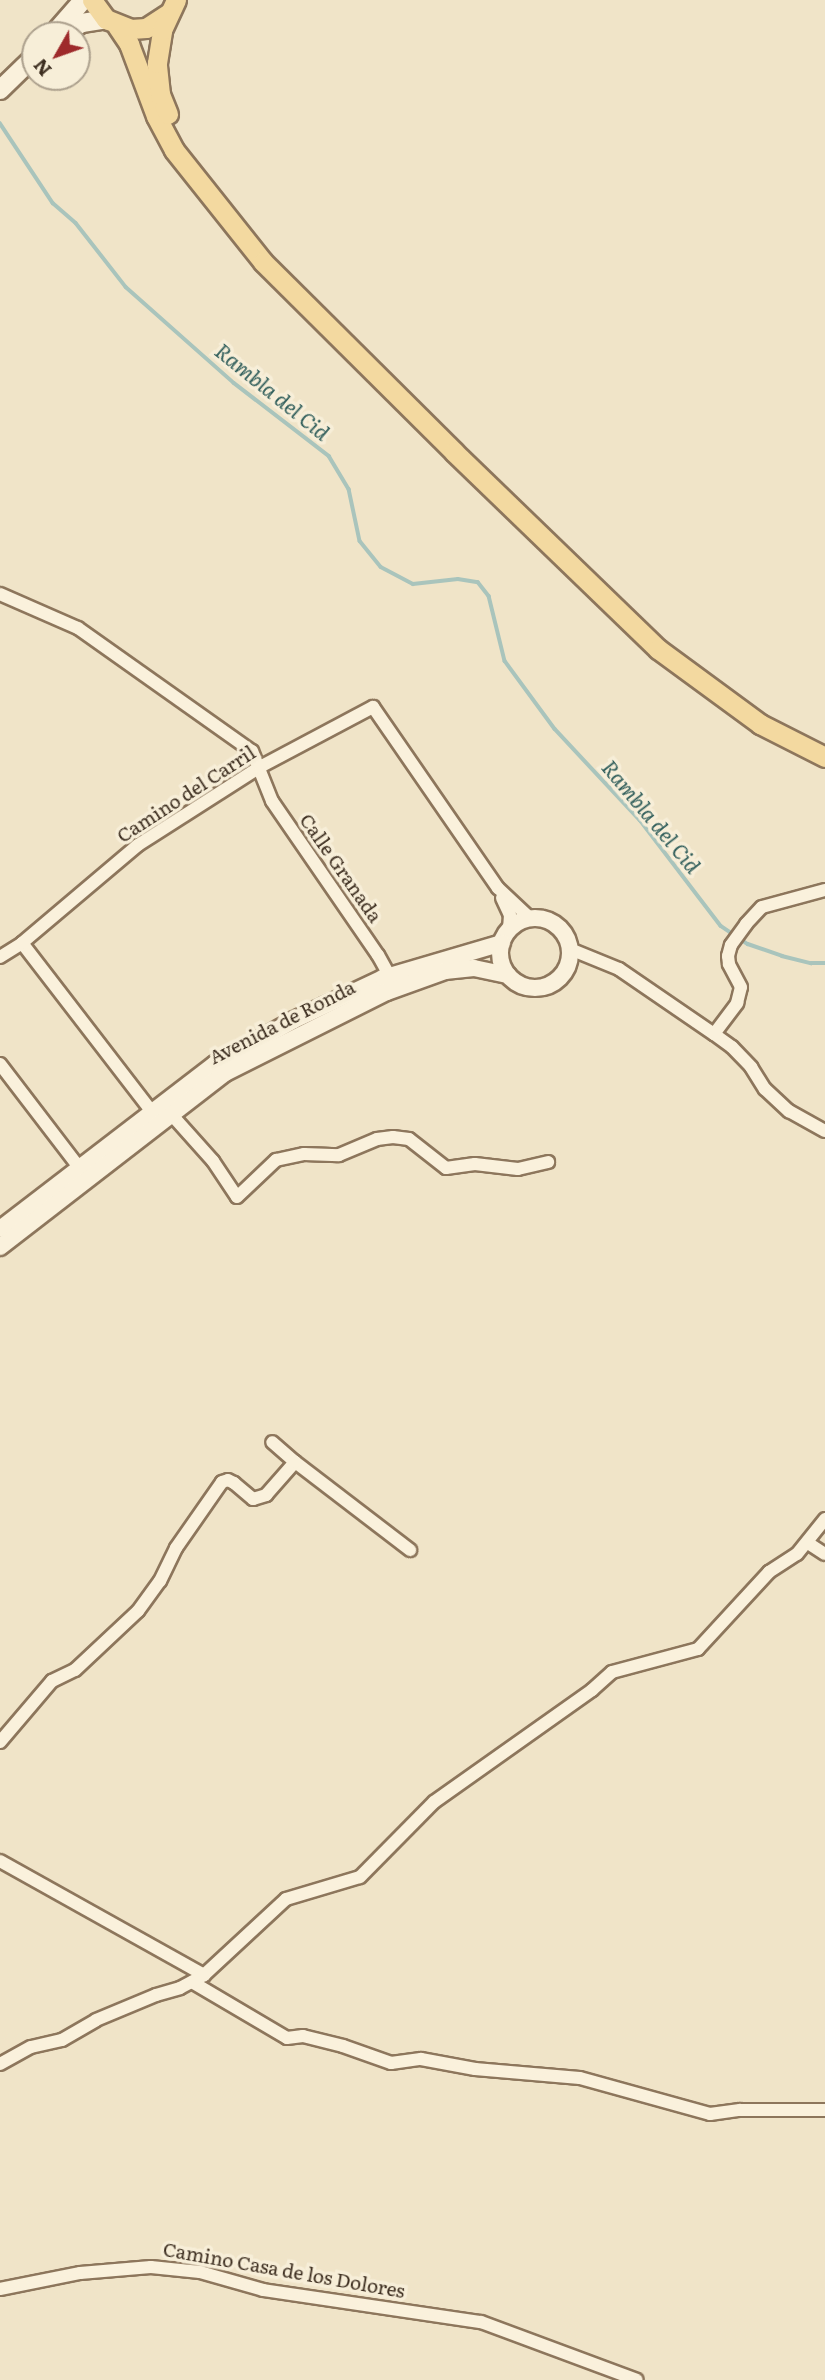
<!DOCTYPE html>
<style>
body{margin:0}
#map{position:relative;width:825px;height:2380px;overflow:hidden;background:#f0e4c8;font-family:Literata,serif}
div>[style]{position:absolute}
.stream>*{height:3.5px;margin:-1.75px;padding:0 1.75px;transform-origin:1.75px;border-radius:1.75px;background:#a9c4bc}
.roads{filter:drop-shadow(2px 0 #8d765c) drop-shadow(-2px 0 #8d765c) drop-shadow(0 2px #8d765c) drop-shadow(0 -2px #8d765c)}
.minor>*{height:12px;margin:-6px;padding:0 6px;transform-origin:6px;border-radius:6px;background:#faf1dc}
.tertiary>*{height:16px;margin:-8px;padding:0 8px;transform-origin:8px;border-radius:8px;background:#faf1dc}
.tertiary>.ring{margin:-8px;padding:0;box-sizing:content-box;background:none;border:16px solid #faf1dc;border-radius:50%}
.secondary>*{height:18px;margin:-9px;padding:0 9px;transform-origin:9px;border-radius:9px;background:#faf1dc}
.primary>*{height:19px;margin:-9.5px;padding:0 9.5px;transform-origin:9.5px;border-radius:9.5px;background:#f3d9a0}
span{translate:-50% -50%;white-space:nowrap;text-align:center;line-height:1.15;-webkit-text-stroke:7px #f7eed8;paint-order:stroke}
.street-label{font-size:19px;color:#3d2e20}
.water-label{font-size:21px;color:#2f5d5a;font-style:italic}
.north{position:absolute;left:21px;top:21px;width:70px;height:70px;box-sizing:border-box;background:#f7eed8;border:2px solid #ada18e;border-radius:50%;rotate:230deg;font-size:19px;font-weight:700;line-height:28px;text-align:center;color:#3d2e20}
.north::after{content:'';display:block;margin:auto;width:24px;height:32px;background:#9e2a2b;clip-path:polygon(50% 0,100% 100%,50% 72%,0 100%)}
</style>
<div id="map">
<div class="stream">
<i style="left:0;top:123px;width:96px;rotate:56.5deg"></i>
<i style="left:53px;top:203px;width:30px;rotate:41deg"></i>
<i style="left:76px;top:223px;width:81px;rotate:52deg"></i>
<i style="left:126px;top:287px;width:144px;rotate:41.6deg"></i>
<i style="left:234px;top:383px;width:120px;rotate:37.5deg"></i>
<i style="left:329px;top:456px;width:39px;rotate:59deg"></i>
<i style="left:349px;top:489px;width:53px;rotate:78.1deg"></i>
<i style="left:360px;top:541px;width:33px;rotate:51deg"></i>
<i style="left:381px;top:567px;width:36px;rotate:28deg"></i>
<i style="left:413px;top:584px;width:45px;rotate:-6.3deg"></i>
<i style="left:458px;top:579px;width:20px;rotate:9deg"></i>
<i style="left:478px;top:582px;width:18px;rotate:52deg"></i>
<i style="left:489px;top:596px;width:67px;rotate:76.2deg"></i>
<i style="left:505px;top:661px;width:84px;rotate:53.7deg"></i>
<i style="left:555px;top:729px;width:125px;rotate:47deg"></i>
<i style="left:640px;top:820px;width:133px;rotate:52.6deg"></i>
<i style="left:721px;top:926px;width:32px;rotate:34deg"></i>
<i style="left:748px;top:944px;width:36px;rotate:19deg"></i>
<i style="left:782px;top:956px;width:30px;rotate:14deg"></i>
<i style="left:811px;top:963px;width:14px"></i>
</div>
<div class="roads">
<div class="minor">
<i style="left:0;top:594px;width:85px;rotate:23.6deg"></i>
<i style="left:78px;top:628px;width:213px;rotate:35.3deg"></i>
<i style="left:252px;top:751px;width:54px;rotate:68.2deg"></i>
<i style="left:272px;top:801px;width:187px;rotate:55.5deg"></i>
<i style="left:378px;top:955px;width:31px;rotate:61deg"></i>
<i style="left:502px;top:898px;width:19px;rotate:65deg"></i>
<i style="left:510px;top:915px;width:15px;rotate:94deg"></i>
<i style="left:22px;top:943px;width:220px;rotate:52.4deg"></i>
<i style="left:570px;top:949px;width:53px;rotate:22.2deg"></i>
<i style="left:619px;top:969px;width:115px;rotate:34.4deg"></i>
<i style="left:714px;top:1034px;width:39px;rotate:-53deg"></i>
<i style="left:737px;top:1003px;width:16px;rotate:-76deg"></i>
<i style="left:741px;top:987px;width:26px;rotate:-118deg"></i>
<i style="left:729px;top:964px;width:8px;rotate:-97deg"></i>
<i style="left:728px;top:956px;width:11px;rotate:-75deg"></i>
<i style="left:731px;top:945px;width:26px;rotate:-54deg"></i>
<i style="left:746px;top:924px;width:23px;rotate:-47deg"></i>
<i style="left:762px;top:907px;width:65px;rotate:-15.1deg"></i>
<i style="left:0;top:957px;width:26px;rotate:-32deg"></i>
<i style="left:22px;top:943px;width:152px;rotate:-40.2deg"></i>
<i style="left:138px;top:845px;width:145px;rotate:-32.6deg"></i>
<i style="left:260px;top:767px;width:128px;rotate:-28deg"></i>
<i style="left:373px;top:707px;width:220px;rotate:55.4deg"></i>
<i style="left:498px;top:888px;width:45px;rotate:43.2deg"></i>
<i style="left:714px;top:1034px;width:22px;rotate:36deg"></i>
<i style="left:732px;top:1047px;width:28px;rotate:46deg"></i>
<i style="left:751px;top:1067px;width:26px;rotate:58deg"></i>
<i style="left:765px;top:1089px;width:33px;rotate:43deg"></i>
<i style="left:789px;top:1111px;width:41px;rotate:29.1deg"></i>
<i style="left:0;top:1064px;width:140px;rotate:52.6deg"></i>
<i style="left:171px;top:1114px;width:63px;rotate:48.2deg"></i>
<i style="left:213px;top:1161px;width:43px;rotate:56.3deg"></i>
<i style="left:237px;top:1197px;width:54px;rotate:-43.5deg"></i>
<i style="left:276px;top:1160px;width:29px;rotate:-12deg"></i>
<i style="left:304px;top:1154px;width:35px;rotate:2deg"></i>
<i style="left:339px;top:1155px;width:41px;rotate:-22.8deg"></i>
<i style="left:377px;top:1139px;width:16px;rotate:-7deg"></i>
<i style="left:393px;top:1137px;width:16px;rotate:7deg"></i>
<i style="left:409px;top:1139px;width:47px;rotate:38.1deg"></i>
<i style="left:446px;top:1168px;width:29px;rotate:-8deg"></i>
<i style="left:475px;top:1164px;width:43px;rotate:6.6deg"></i>
<i style="left:518px;top:1169px;width:31px;rotate:-13deg"></i>
<i style="left:295px;top:1462px;width:145px;rotate:37.4deg"></i>
<i style="left:808px;top:1543px;width:20px;rotate:33deg"></i>
<i style="left:0;top:1742px;width:80px;rotate:-49.6deg"></i>
<i style="left:52px;top:1681px;width:25px;rotate:-26deg"></i>
<i style="left:75px;top:1670px;width:86px;rotate:-43.1deg"></i>
<i style="left:138px;top:1611px;width:37px;rotate:-54deg"></i>
<i style="left:160px;top:1581px;width:37px;rotate:-64deg"></i>
<i style="left:176px;top:1548px;width:80px;rotate:-55.1deg"></i>
<i style="left:222px;top:1482px;width:6px;rotate:-18deg"></i>
<i style="left:228px;top:1480px;width:7px;rotate:27deg"></i>
<i style="left:234px;top:1483px;width:25px;rotate:40deg"></i>
<i style="left:253px;top:1499px;width:14px;rotate:-17deg"></i>
<i style="left:266px;top:1495px;width:44px;rotate:-48.7deg"></i>
<i style="left:295px;top:1462px;width:30px;rotate:-139deg"></i>
<i style="left:0;top:1861px;width:234px;rotate:29.2deg"></i>
<i style="left:192px;top:1982px;width:110px;rotate:30.5deg"></i>
<i style="left:287px;top:2038px;width:16px;rotate:-7deg"></i>
<i style="left:303px;top:2036px;width:41px;rotate:14deg"></i>
<i style="left:343px;top:2046px;width:51px;rotate:19.5deg"></i>
<i style="left:391px;top:2063px;width:30px;rotate:-8deg"></i>
<i style="left:421px;top:2059px;width:55px;rotate:10.5deg"></i>
<i style="left:475px;top:2069px;width:105px;rotate:4.9deg"></i>
<i style="left:580px;top:2078px;width:135px;rotate:15.5deg"></i>
<i style="left:710px;top:2114px;width:30px;rotate:-8deg"></i>
<i style="left:740px;top:2110px;width:85px"></i>
<i style="left:0;top:2064px;width:35px;rotate:-29deg"></i>
<i style="left:31px;top:2047px;width:32px;rotate:-13deg"></i>
<i style="left:62px;top:2040px;width:39px;rotate:-30deg"></i>
<i style="left:96px;top:2020px;width:65px;rotate:-22.6deg"></i>
<i style="left:156px;top:1995px;width:25px;rotate:-16deg"></i>
<i style="left:180px;top:1988px;width:27px;rotate:-28deg"></i>
<i style="left:204px;top:1975px;width:112px;rotate:-42.8deg"></i>
<i style="left:286px;top:1899px;width:77px;rotate:-16.6deg"></i>
<i style="left:360px;top:1877px;width:105px;rotate:-45.4deg"></i>
<i style="left:434px;top:1802px;width:194px;rotate:-35.3deg"></i>
<i style="left:592px;top:1690px;width:27px;rotate:-42deg"></i>
<i style="left:612px;top:1672px;width:89px;rotate:-15deg"></i>
<i style="left:698px;top:1649px;width:105px;rotate:-47.3deg"></i>
<i style="left:769px;top:1572px;width:33px;rotate:-33deg"></i>
<i style="left:797px;top:1554px;width:45px;rotate:-51.3deg"></i>
<i style="left:0;top:2289px;width:82px;rotate:-11.3deg"></i>
<i style="left:80px;top:2273px;width:71px;rotate:-4.8deg"></i>
<i style="left:151px;top:2267px;width:49px;rotate:5.8deg"></i>
<i style="left:200px;top:2272px;width:66px;rotate:15.9deg"></i>
<i style="left:263px;top:2290px;width:220px;rotate:8.4deg"></i>
<i style="left:481px;top:2322px;width:166px;rotate:20.4deg"></i>
</div>
<div class="tertiary">
<i class="ring" style="left:500px;top:918px;width:54px;height:54px"></i>
<i style="left:0;top:1229px;width:271px;rotate:-37.5deg"></i>
<i style="left:215px;top:1064px;width:90px;rotate:-29.1deg"></i>
<i style="left:294px;top:1020px;width:98px;rotate:-25.3deg"></i>
<i style="left:383px;top:978px;width:124px;rotate:-16.4deg"></i>
<i style="left:0;top:1247px;width:284px;rotate:-37.7deg"></i>
<i style="left:225px;top:1073px;width:181px;rotate:-26.6deg"></i>
<i style="left:387px;top:992px;width:62px;rotate:-19.9deg"></i>
<i style="left:445px;top:971px;width:29px;rotate:-6deg"></i>
<i style="left:474px;top:968px;width:35px;rotate:12deg"></i>
</div>
<div class="secondary">
<i style="left:58px;top:29px;width:38px;rotate:-49deg"></i>
<i style="left:62px;top:35px;width:23px;rotate:-31deg"></i>
<i style="left:82px;top:23px;width:24px;rotate:-9deg"></i>
<i style="left:0;top:90px;width:49px;rotate:-44.2deg"></i>
</div>
<div class="primary">
<i style="left:92px;top:0;width:24px;rotate:54deg"></i>
<i style="left:106px;top:19px;width:27px;rotate:22deg"></i>
<i style="left:131px;top:29px;width:15px;rotate:-4deg"></i>
<i style="left:146px;top:28px;width:27px;rotate:-33deg"></i>
<i style="left:117px;top:26px;width:22px;rotate:56deg"></i>
<i style="left:129px;top:44px;width:77px;rotate:69.4deg"></i>
<i style="left:156px;top:116px;width:38px;rotate:62deg"></i>
<i style="left:174px;top:150px;width:143px;rotate:51.5deg"></i>
<i style="left:263px;top:262px;width:269px;rotate:44.8deg"></i>
<i style="left:454px;top:452px;width:284px;rotate:44deg"></i>
<i style="left:658px;top:649px;width:127px;rotate:36.3deg"></i>
<i style="left:760px;top:724px;width:73px;rotate:26.9deg"></i>
<i style="left:168px;top:114px;width:22px;rotate:-112deg"></i>
<i style="left:160px;top:94px;width:31px;rotate:-96deg"></i>
<i style="left:157px;top:63px;width:33px;rotate:-81deg"></i>
<i style="left:162px;top:30px;width:33px;rotate:-65deg"></i>
</div>
</div>
<div class="street-label">
<span style="left:186px;top:794px;rotate:-33deg">Camino del Carril</span>
<span style="left:341px;top:868px;rotate:55deg">Calle Granada</span>
<span style="left:282px;top:1022px;rotate:-27deg">Avenida de Ronda</span>
<span style="left:284px;top:2270px;rotate:10deg">Camino Casa de los Dolores</span>
</div>
<div class="water-label">
<span style="left:273px;top:391px;rotate:39deg">Rambla del Cid</span>
<span style="left:652px;top:816px;rotate:50deg">Rambla del Cid</span>
</div>
<div class="north">N</div>
</div>
